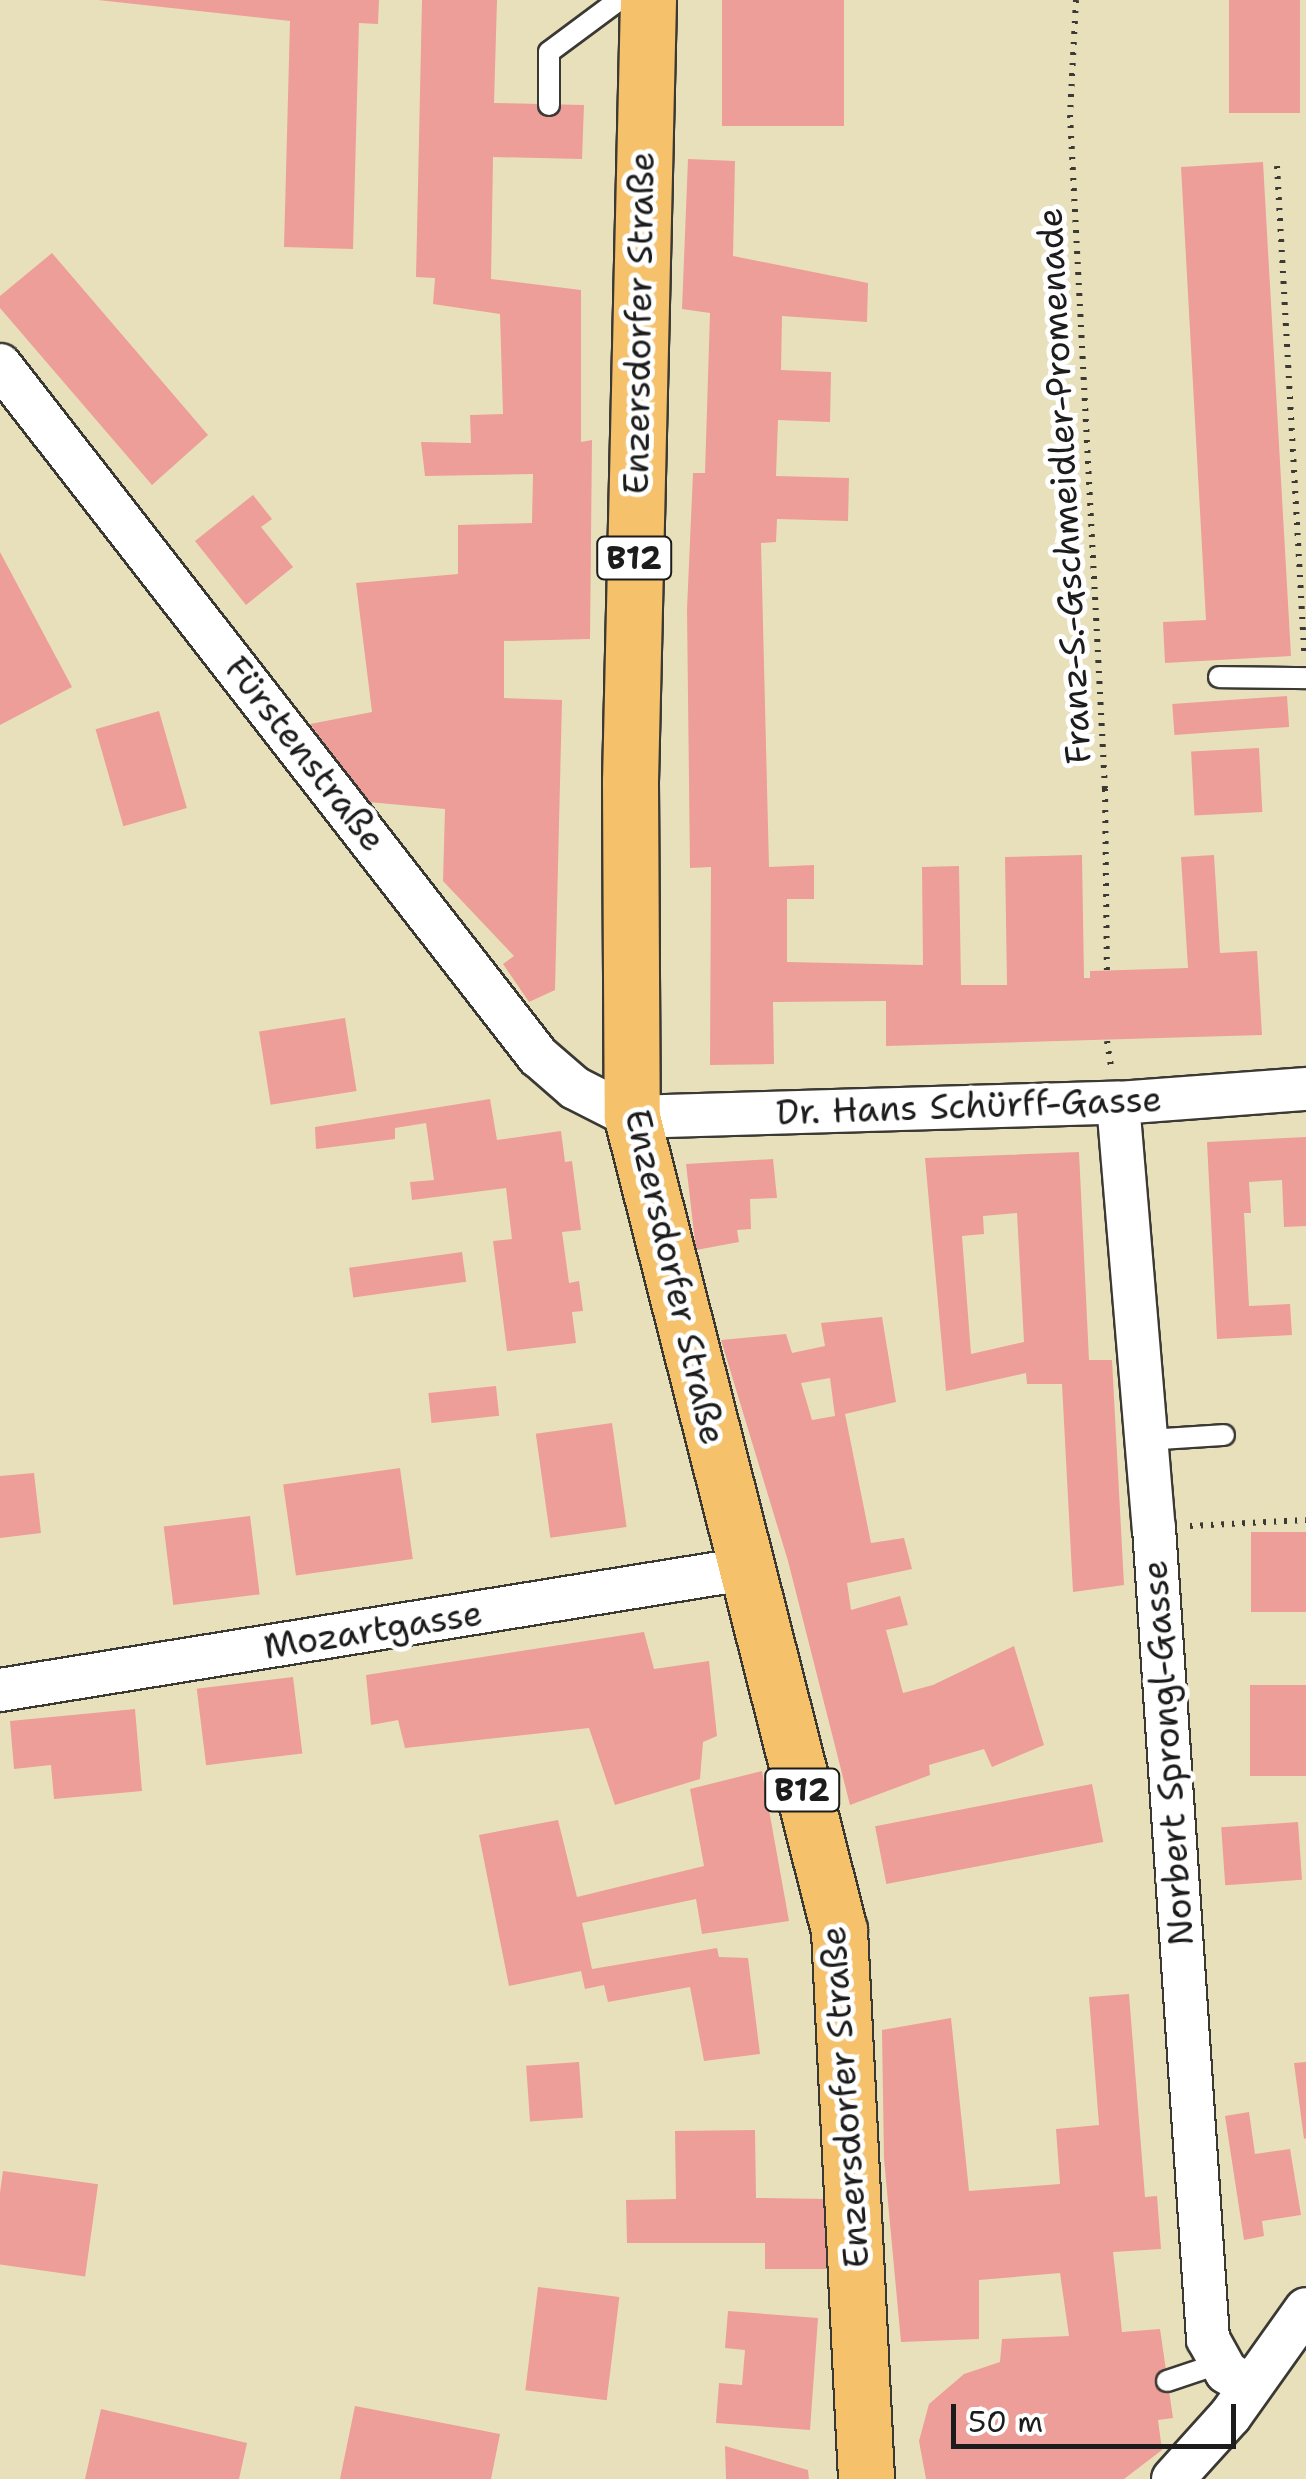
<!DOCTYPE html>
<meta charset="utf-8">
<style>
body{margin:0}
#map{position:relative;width:1306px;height:2479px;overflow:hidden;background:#e8e0bb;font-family:"Shantell Sans",sans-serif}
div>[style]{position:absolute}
.building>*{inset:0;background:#ed9e98;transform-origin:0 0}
.path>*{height:6px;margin-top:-3px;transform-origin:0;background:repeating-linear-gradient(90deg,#3b3934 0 2.5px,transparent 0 10.5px)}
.roads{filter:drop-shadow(2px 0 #3b3934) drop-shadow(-2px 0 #3b3934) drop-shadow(0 2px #3b3934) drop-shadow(0 -2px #3b3934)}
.lane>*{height:20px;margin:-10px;padding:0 10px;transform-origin:10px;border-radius:10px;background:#fff}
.street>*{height:42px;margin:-21px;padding:0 21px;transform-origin:21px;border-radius:21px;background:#fff}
.primary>*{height:55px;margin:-27.5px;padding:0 27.5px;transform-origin:27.5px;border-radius:27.5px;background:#f6c16b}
span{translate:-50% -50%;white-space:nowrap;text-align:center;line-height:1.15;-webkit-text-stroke:10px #fff;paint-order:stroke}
.shield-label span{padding:2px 8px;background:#fff;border:2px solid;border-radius:8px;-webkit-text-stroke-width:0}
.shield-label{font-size:32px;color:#1c1c1c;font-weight:700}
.street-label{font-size:35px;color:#1c1c1c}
.scale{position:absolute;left:951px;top:2404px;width:285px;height:45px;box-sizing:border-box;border:5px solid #1c1c1c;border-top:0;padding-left:12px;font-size:30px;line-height:35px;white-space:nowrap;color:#1c1c1c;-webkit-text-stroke:8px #fff;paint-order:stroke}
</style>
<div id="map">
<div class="building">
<i style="clip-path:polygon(98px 0,379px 0,378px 24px,359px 23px,353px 249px,284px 247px,290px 21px)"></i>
<i style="clip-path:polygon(422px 0,497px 0,494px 103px,584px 105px,582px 159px,493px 157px,491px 279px,581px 290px,581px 442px,592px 440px,590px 639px,504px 641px,504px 698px,562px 700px,555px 990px,529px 1002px,503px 964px,514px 956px,443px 881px,445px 809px,368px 802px,310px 724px,372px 712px,356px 583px,458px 574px,458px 525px,532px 523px,533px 474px,425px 476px,421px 442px,471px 443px,470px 415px,503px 414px,500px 314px,433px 304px,435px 278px,416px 277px)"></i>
<i style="left:722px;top:0;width:122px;height:126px"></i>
<i style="left:1229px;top:0;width:71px;height:113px"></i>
<i style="clip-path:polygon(688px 159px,735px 161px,733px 256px,868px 283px,867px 322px,782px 316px,781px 370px,831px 372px,830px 422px,778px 420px,776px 476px,849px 478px,848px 521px,777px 519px,776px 542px,761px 543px,769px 867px,814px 865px,814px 899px,787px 899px,787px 962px,923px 965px,922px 867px,959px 866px,961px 985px,1007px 985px,1005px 857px,1082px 855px,1084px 978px,1090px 978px,1090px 971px,1188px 968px,1181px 857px,1214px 855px,1220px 953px,1257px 951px,1262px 1035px,886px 1046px,886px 1001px,773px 1002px,774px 1064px,710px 1065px,711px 867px,690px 868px,687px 609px,693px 473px,705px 473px,710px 313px,682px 309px)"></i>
<i style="clip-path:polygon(1263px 162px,1291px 656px,1165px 663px,1163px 622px,1206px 620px,1181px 167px)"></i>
<i style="clip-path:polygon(52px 253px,208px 435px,152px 485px,0 308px,0 296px)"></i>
<i style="clip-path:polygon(253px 495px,272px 519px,261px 527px,293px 567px,246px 605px,195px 541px)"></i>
<i style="clip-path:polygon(0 552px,72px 687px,0 725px)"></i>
<i style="left:1287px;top:696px;width:31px;height:115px;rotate:86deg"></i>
<i style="left:159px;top:711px;width:101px;height:66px;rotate:74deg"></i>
<i style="left:1259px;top:748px;width:64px;height:68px;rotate:87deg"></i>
<i style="left:345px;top:1018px;width:74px;height:87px;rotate:81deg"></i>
<i style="clip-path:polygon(490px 1099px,497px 1140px,561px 1131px,565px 1162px,572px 1161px,581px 1230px,562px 1232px,569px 1283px,579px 1281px,583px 1311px,572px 1312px,576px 1343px,507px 1351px,493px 1241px,512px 1239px,506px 1188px,412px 1200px,410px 1182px,434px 1180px,426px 1123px,395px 1128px,395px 1139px,316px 1149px,315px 1127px)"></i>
<i style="clip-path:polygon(1306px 1137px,1306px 1226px,1284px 1227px,1282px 1180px,1249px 1182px,1251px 1213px,1244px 1213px,1249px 1306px,1290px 1304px,1292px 1335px,1217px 1339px,1207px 1142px)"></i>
<i style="clip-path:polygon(evenodd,1079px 1152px,1089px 1360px,1112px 1360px,1124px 1585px,1073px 1592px,1062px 1384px,1027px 1384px,1026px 1373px,946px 1391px,925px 1158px,1079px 1152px,1017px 1213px,1024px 1342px,971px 1354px,962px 1236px,984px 1234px,983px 1216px,1017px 1213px)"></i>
<i style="clip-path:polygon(773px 1159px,777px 1198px,750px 1199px,751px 1229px,737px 1230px,739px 1242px,696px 1250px,686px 1164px)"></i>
<i style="left:462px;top:1252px;width:30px;height:114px;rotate:82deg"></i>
<i style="clip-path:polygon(evenodd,882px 1317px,896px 1402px,845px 1414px,871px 1543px,904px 1538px,912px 1569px,847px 1583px,851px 1610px,900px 1596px,908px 1625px,886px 1630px,903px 1693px,933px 1685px,1014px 1646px,1044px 1745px,992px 1767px,984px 1749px,929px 1765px,930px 1775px,850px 1805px,788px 1561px,721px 1340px,786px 1334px,792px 1353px,825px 1346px,821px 1323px,882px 1317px,830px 1378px,835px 1416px,812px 1420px,801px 1383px,830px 1378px)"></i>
<i style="left:496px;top:1386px;width:30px;height:68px;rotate:84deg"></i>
<i style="left:612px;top:1423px;width:105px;height:77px;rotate:82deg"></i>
<i style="left:400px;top:1468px;width:92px;height:118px;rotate:82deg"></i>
<i style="clip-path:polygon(34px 1473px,41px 1533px,0 1538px,0 1476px)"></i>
<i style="left:250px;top:1516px;width:79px;height:87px;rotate:83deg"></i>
<i style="left:1306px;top:1532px;width:80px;height:55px;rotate:90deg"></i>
<i style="clip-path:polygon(644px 1632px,654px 1669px,709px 1661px,717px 1736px,703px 1742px,700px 1779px,615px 1805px,589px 1728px,405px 1748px,398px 1720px,371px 1725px,366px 1675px)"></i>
<i style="left:293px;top:1677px;width:77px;height:97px;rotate:83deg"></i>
<i style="left:1250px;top:1685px;width:56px;height:91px"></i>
<i style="clip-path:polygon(135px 1709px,142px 1791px,54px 1799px,51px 1765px,14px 1769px,10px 1721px)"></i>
<i style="clip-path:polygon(762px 1771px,789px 1921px,702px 1934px,696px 1899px,582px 1923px,592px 1969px,717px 1948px,719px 1957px,748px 1958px,760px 2054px,704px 2061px,690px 1987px,608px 2002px,604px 1985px,585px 1989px,581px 1971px,509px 1986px,479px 1835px,558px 1820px,577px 1897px,704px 1866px,690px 1789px)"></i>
<i style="left:1092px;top:1784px;width:59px;height:221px;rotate:79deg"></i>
<i style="left:1298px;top:1822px;width:58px;height:77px;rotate:86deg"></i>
<i style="clip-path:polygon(1129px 1994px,1145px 2197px,1157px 2196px,1161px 2249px,1113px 2252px,1122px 2332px,1160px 2329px,1173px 2418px,1158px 2420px,1162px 2450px,1124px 2479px,926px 2479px,919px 2441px,929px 2404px,964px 2374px,1000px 2362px,1002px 2339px,1069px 2336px,1060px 2273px,979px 2280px,979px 2339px,901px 2342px,884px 2159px,882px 2030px,951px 2018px,969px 2191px,1060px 2184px,1056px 2129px,1099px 2125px,1089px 1997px)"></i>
<i style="left:579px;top:2062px;width:56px;height:53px;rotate:86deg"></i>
<i style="clip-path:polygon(1306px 2062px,1306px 2138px,1304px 2139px,1294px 2063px)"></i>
<i style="clip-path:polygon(1249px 2112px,1255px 2154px,1290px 2149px,1301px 2215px,1262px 2221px,1264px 2236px,1244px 2240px,1225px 2116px)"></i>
<i style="clip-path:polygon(755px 2130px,756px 2198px,827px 2199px,827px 2269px,765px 2269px,765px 2243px,627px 2243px,626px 2200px,676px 2199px,675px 2131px)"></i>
<i style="left:3px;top:2171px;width:96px;height:93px;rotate:8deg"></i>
<i style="left:538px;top:2287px;width:82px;height:104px;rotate:7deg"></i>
<i style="clip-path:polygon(728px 2311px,818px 2318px,810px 2430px,716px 2423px,719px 2383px,742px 2385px,745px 2350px,725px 2348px)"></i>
<i style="clip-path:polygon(355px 2406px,500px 2434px,491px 2479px,340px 2479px)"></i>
<i style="clip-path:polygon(101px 2409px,247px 2443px,239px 2479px,85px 2479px)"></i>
<i style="clip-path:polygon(725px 2446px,808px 2470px,809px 2479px,726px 2479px)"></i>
</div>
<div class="path">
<i style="left:1076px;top:0;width:115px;rotate:93deg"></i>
<i style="left:1070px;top:115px;width:675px;rotate:87.03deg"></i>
<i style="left:1105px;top:789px;width:181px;rotate:89.4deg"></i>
<i style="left:1277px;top:166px;width:487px;rotate:86.8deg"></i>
<i style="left:1107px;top:1041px;width:24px;rotate:81deg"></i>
<i style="left:1190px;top:1526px;width:116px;rotate:-3deg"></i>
</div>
<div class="roads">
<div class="lane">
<i style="left:549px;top:105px;width:53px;rotate:-90deg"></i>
<i style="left:549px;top:52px;width:87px;rotate:-36.6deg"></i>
<i style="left:1219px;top:677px;width:87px;rotate:0.7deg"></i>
<i style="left:1147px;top:1440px;width:77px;rotate:-3.7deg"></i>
<i style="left:1167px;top:2381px;width:57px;rotate:-18.4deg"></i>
</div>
<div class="street">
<i style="left:0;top:365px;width:876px;rotate:52.1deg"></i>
<i style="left:538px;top:1056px;width:49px;rotate:40.9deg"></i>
<i style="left:575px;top:1088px;width:64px;rotate:27deg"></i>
<i style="left:632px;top:1117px;width:486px;rotate:-1.7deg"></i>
<i style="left:1118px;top:1103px;width:189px;rotate:-4.3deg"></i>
<i style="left:1118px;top:1103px;width:427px;rotate:85.2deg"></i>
<i style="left:1154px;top:1528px;width:813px;rotate:86.19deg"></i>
<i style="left:1208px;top:2339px;width:38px;rotate:61deg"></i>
<i style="left:1226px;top:2372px;width:27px;rotate:31deg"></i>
<i style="left:0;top:1690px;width:755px;rotate:-9.23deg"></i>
<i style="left:1173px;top:2479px;width:85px;rotate:-47.9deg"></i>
<i style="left:1230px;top:2416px;width:131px;rotate:-54.6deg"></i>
</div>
<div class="primary">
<i style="left:648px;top:0;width:782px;rotate:91.32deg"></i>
<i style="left:630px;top:782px;width:335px;rotate:89.7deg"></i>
<i style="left:632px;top:1117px;width:839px;rotate:75.72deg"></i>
<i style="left:839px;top:1930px;width:550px;rotate:87.18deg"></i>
</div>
</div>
<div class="shield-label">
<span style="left:634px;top:558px">B12</span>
<span style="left:802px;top:1790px">B12</span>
</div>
<div class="street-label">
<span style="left:639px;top:323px;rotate:-89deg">Enzersdorfer Straße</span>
<span style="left:1064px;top:486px;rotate:-93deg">Franz-S.-Gschmeidler-Promenade</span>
<span style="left:305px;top:754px;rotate:52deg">Fürstenstraße</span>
<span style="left:969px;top:1106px;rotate:-2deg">Dr. Hans Schürff-Gasse</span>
<span style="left:675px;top:1277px;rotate:77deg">Enzersdorfer Straße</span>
<span style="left:373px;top:1630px;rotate:-9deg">Mozartgasse</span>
<span style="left:1168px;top:1753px;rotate:-94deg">Norbert Sprongl-Gasse</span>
<span style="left:845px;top:2097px;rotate:-94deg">Enzersdorfer Straße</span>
</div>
<div class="scale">50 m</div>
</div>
